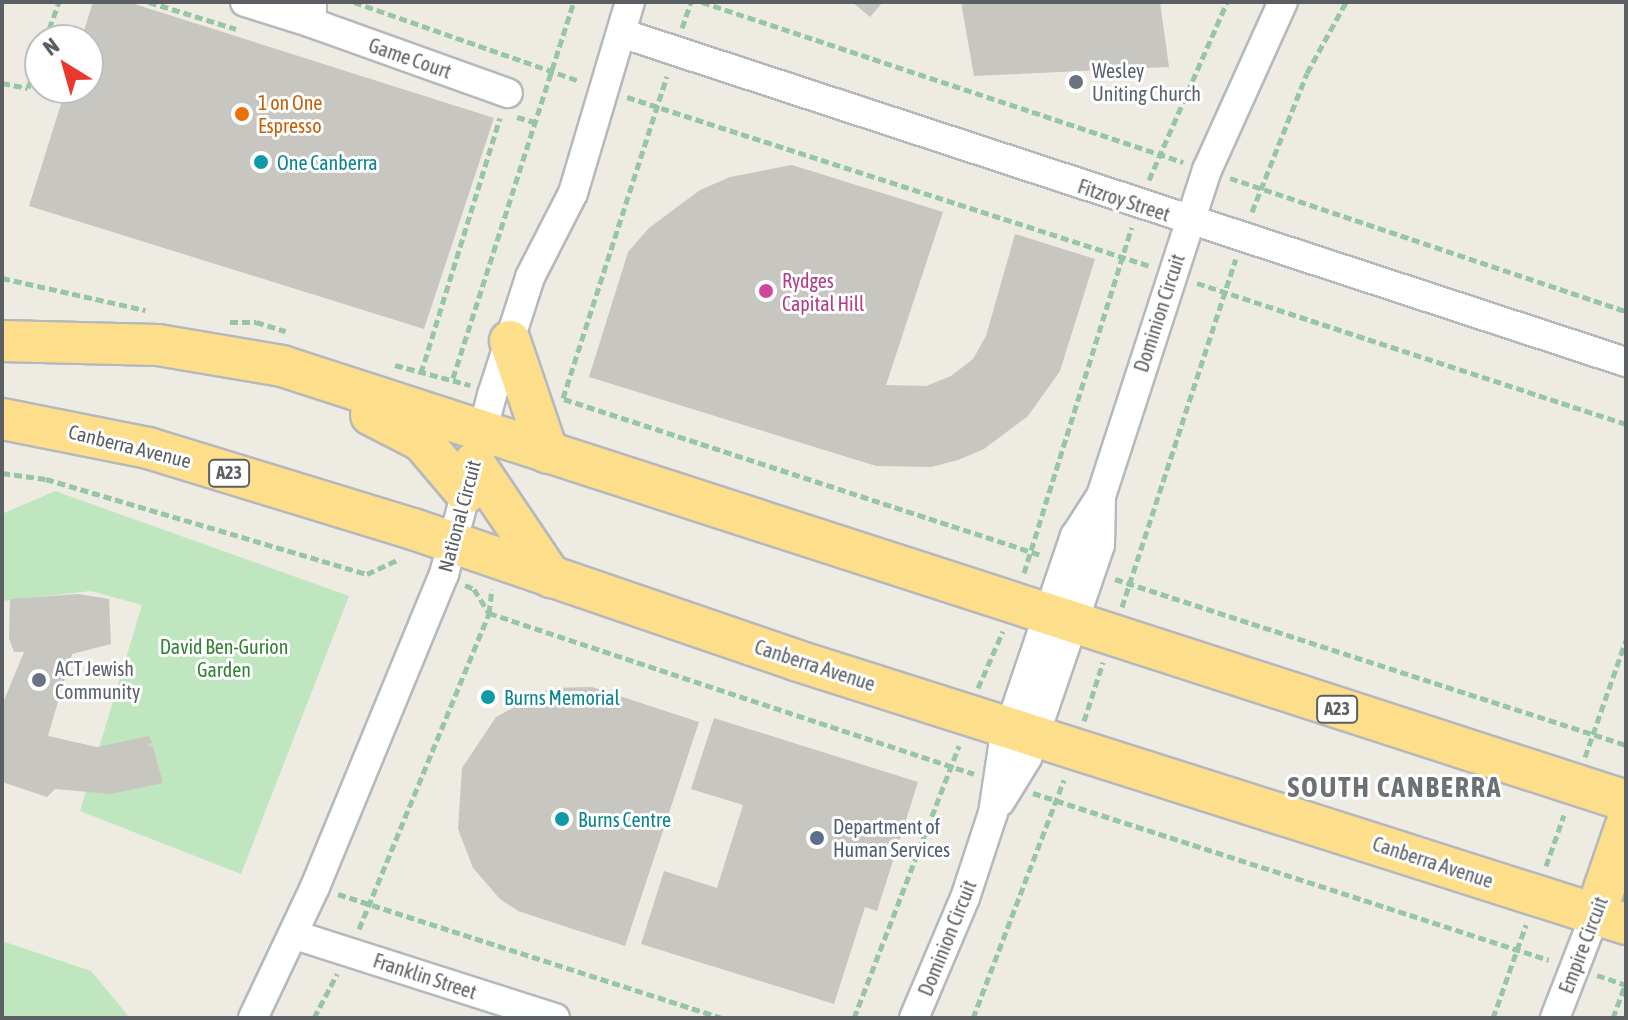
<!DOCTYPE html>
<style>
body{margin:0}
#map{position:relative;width:1628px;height:1020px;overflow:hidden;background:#eeebe2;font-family:"Asap Condensed",sans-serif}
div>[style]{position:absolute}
.green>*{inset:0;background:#bfe6be}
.building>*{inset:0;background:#c8c6c0}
.path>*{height:5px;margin-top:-2.5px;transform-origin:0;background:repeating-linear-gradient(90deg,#97c6a4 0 8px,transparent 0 12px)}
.roads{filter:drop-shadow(2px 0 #b5b8bd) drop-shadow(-2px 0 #b5b8bd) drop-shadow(0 2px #b5b8bd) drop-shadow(0 -2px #b5b8bd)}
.minor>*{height:28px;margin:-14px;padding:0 14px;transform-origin:14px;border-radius:14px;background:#fff}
.highway>*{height:40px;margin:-20px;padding:0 20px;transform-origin:20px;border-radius:20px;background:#fdde8a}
.dots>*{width:22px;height:22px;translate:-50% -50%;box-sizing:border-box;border:4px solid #fff;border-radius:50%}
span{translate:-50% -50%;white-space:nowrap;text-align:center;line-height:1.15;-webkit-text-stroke:6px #fff;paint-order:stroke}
.shield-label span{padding:2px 6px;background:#fff;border:2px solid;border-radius:6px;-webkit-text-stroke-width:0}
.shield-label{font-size:18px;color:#5b5f63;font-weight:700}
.street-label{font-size:20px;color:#5b5f63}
.worship-label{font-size:20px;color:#5b616d}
.left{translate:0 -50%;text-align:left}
.food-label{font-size:20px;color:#c56008}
.culture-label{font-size:20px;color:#0d838f}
.hotel-label{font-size:20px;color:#b23c85}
.park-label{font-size:20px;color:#338236}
.service-label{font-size:20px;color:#4e5e75}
.district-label{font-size:28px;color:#6c7175;font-weight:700;letter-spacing:2px}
.frame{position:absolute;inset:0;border:4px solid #5b5f63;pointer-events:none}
.north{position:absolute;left:24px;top:24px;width:80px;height:80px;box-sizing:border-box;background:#fff;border:2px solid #bdbfc1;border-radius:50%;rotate:323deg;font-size:22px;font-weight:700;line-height:32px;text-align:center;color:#5b5f63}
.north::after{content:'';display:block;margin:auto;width:28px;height:36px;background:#ea382c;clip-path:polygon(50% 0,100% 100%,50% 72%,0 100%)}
</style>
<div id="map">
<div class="green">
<i style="clip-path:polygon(55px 491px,349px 596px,241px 874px,80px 811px,142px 605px,91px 591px,2px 601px,2px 514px)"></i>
<i style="clip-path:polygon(2px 941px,91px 971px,130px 1018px,2px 1018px)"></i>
</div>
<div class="building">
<i style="clip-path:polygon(93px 2px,128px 2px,494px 118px,424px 329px,29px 206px,66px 88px,88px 88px,88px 40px,81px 40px)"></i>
<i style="clip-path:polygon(852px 2px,883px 2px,870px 17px)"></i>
<i style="clip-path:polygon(961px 2px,1160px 2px,1169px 67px,974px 76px)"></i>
<i style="clip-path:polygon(792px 165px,943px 212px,886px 385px,926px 386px,951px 376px,973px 359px,986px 336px,1015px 234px,1095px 259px,1060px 371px,1028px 416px,984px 449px,958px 460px,931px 467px,876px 466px,589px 377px,628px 252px,649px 228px,700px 190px,730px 177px)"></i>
<i style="clip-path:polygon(78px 594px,109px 599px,111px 644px,72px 654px,48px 736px,97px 747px,149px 736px,152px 743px,147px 745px,153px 747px,163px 783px,111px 794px,55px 789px,47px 797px,2px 782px,2px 705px,24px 652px,14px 652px,9px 638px,10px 599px)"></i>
<i style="clip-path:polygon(592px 687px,699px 722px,625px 946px,518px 911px,500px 899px,473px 868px,458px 829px,462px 768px,496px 717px,551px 688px)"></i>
<i style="clip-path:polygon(714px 718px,918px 782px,877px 911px,865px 907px,834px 1004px,641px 944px,664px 871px,717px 888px,743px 805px,691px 789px)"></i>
</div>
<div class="path">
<i style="left:149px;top:2px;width:91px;rotate:17.2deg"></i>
<i style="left:354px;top:2px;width:239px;rotate:19.3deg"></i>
<i style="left:702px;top:2px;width:507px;rotate:18.4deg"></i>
<i style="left:682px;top:28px;width:28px;rotate:-71deg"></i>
<i style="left:45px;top:40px;width:40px;rotate:-69.8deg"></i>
<i style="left:2px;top:83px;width:26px;rotate:11deg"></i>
<i style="left:28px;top:88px;width:35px;rotate:-70deg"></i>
<i style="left:627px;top:97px;width:550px;rotate:17.91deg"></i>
<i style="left:517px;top:117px;width:19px;rotate:16deg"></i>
<i style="left:1230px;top:178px;width:418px;rotate:18.6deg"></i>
<i style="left:1149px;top:180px;width:194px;rotate:-66.3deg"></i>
<i style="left:1252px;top:212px;width:149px;rotate:-68.4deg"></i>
<i style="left:1307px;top:73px;width:81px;rotate:-61.2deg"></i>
<i style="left:2px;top:278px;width:147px;rotate:12.6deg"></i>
<i style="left:1197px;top:283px;width:452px;rotate:18.2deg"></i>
<i style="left:230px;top:322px;width:26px"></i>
<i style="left:256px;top:322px;width:31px;rotate:17deg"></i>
<i style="left:395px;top:365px;width:78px;rotate:14.9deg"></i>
<i style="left:421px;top:373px;width:267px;rotate:-72.8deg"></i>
<i style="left:453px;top:378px;width:395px;rotate:-72.2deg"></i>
<i style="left:563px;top:398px;width:338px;rotate:-72.1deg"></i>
<i style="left:564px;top:399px;width:502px;rotate:18.11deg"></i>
<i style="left:2px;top:473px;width:44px;rotate:7.8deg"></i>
<i style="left:46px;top:479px;width:335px;rotate:16.5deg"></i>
<i style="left:367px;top:574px;width:35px;rotate:-25deg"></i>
<i style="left:1024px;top:573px;width:362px;rotate:-72.7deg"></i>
<i style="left:1115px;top:579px;width:537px;rotate:18deg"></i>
<i style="left:465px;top:585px;width:10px;rotate:24deg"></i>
<i style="left:474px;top:589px;width:28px;rotate:58deg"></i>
<i style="left:489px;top:613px;width:511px;rotate:18.36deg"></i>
<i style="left:1122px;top:607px;width:366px;rotate:-71.9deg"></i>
<i style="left:978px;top:688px;width:62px;rotate:-66.3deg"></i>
<i style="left:1084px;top:721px;width:62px;rotate:-72.1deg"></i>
<i style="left:1585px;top:757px;width:124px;rotate:-70.7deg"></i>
<i style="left:1033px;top:793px;width:542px;rotate:17.93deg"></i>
<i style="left:1546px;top:866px;width:54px;rotate:-70.6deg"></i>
<i style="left:338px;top:894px;width:404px;rotate:17.9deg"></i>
<i style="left:359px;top:929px;width:342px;rotate:-67.6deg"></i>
<i style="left:489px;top:613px;width:24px;rotate:-83deg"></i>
<i style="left:1597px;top:975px;width:31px;rotate:19deg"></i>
<i style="left:314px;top:1018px;width:50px;rotate:-62.4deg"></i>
<i style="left:854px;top:1018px;width:292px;rotate:-68.9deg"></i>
<i style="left:973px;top:1018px;width:255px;rotate:-69.1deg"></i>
<i style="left:1493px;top:1018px;width:99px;rotate:-70.5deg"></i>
<i style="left:1613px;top:1018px;width:35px;rotate:-70deg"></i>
</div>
<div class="roads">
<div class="minor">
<i style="left:245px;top:2px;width:70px;rotate:17.4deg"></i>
<i style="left:312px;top:2px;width:21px;rotate:90deg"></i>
<i style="left:312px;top:23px;width:208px;rotate:19.7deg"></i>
<i style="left:624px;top:34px;width:1054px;rotate:18.13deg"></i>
<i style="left:1000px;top:802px;width:52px;rotate:-58.5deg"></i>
<i style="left:1027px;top:758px;width:225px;rotate:-71.1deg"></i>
<i style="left:1100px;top:545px;width:49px;rotate:-88.8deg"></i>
<i style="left:295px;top:935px;width:273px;rotate:17.7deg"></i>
<i style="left:253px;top:1018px;width:145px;rotate:-64.7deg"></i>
<i style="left:315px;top:887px;width:339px;rotate:-67.6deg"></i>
<i style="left:444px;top:574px;width:185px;rotate:-75deg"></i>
<i style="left:492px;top:395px;width:124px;rotate:-72.1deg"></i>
<i style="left:530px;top:277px;width:94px;rotate:-62.9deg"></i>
<i style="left:573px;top:193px;width:199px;rotate:-73.4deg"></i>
<i style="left:914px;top:1018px;width:130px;rotate:-67deg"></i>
<i style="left:965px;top:898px;width:89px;rotate:-71.8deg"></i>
<i style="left:993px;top:813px;width:67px;rotate:-81.4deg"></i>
<i style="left:1003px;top:747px;width:223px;rotate:-71.2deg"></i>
<i style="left:1075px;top:536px;width:48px;rotate:-57deg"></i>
<i style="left:1101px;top:496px;width:343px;rotate:-72deg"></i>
<i style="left:1207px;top:170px;width:184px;rotate:-65.7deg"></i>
<i style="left:1555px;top:1018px;width:110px;rotate:-68.8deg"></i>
</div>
<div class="highway">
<i style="left:2px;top:341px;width:156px;rotate:1.5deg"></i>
<i style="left:158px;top:345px;width:126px;rotate:9.6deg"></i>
<i style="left:282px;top:366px;width:1413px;rotate:17.93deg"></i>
<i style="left:510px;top:341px;width:118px;rotate:71.3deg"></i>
<i style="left:371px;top:415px;width:57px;rotate:27deg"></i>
<i style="left:422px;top:441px;width:68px;rotate:49.8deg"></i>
<i style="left:2px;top:419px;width:149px;rotate:11.2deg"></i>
<i style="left:148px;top:448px;width:277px;rotate:17deg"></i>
<i style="left:413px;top:529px;width:404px;rotate:18.9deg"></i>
<i style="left:795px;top:660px;width:872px;rotate:17.62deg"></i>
<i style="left:474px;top:463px;width:138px;rotate:56deg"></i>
<i style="left:1595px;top:915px;width:95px;rotate:-71deg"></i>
</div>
</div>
<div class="dots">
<i style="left:1076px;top:82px;background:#6b7280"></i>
<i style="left:242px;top:114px;background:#e8710a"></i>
<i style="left:261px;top:162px;background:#0f9aa8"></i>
<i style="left:766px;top:291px;background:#d1479c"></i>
<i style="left:39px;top:680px;background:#6b7280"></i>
<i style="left:488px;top:697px;background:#0f9aa8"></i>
<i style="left:562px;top:819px;background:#0f9aa8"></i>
<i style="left:817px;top:838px;background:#5c6f8a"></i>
</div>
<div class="shield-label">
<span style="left:229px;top:473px">A23</span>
<span style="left:1337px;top:709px">A23</span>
</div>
<div class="street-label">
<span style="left:410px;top:58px;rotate:19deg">Game Court</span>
<span style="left:1124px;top:200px;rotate:18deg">Fitzroy Street</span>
<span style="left:1159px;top:313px;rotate:-72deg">Dominion Circuit</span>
<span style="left:130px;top:446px;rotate:14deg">Canberra Avenue</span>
<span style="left:459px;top:516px;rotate:-75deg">National Circuit</span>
<span style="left:815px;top:665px;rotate:18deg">Canberra Avenue</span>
<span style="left:1433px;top:862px;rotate:18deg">Canberra Avenue</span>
<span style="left:947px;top:938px;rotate:-68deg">Dominion Circuit</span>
<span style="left:1583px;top:945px;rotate:-69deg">Empire Circuit</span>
<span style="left:425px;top:976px;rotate:18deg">Franklin Street</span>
</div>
<div class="worship-label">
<span class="left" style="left:1092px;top:82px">Wesley<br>Uniting Church</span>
<span class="left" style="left:55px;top:680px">ACT Jewish<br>Community</span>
</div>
<div class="food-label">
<span class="left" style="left:258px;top:114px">1 on One<br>Espresso</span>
</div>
<div class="culture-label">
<span class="left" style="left:277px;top:162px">One Canberra</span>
<span class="left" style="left:504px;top:697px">Burns Memorial</span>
<span class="left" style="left:578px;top:819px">Burns Centre</span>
</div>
<div class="hotel-label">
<span class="left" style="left:782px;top:292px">Rydges<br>Capital Hill</span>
</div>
<div class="park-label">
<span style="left:224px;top:658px">David Ben-Gurion<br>Garden</span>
</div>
<div class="service-label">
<span class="left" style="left:833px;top:838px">Department of<br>Human Services</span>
</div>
<div class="district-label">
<span style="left:1395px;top:787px">SOUTH CANBERRA</span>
</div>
<div class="frame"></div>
<div class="north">N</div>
</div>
